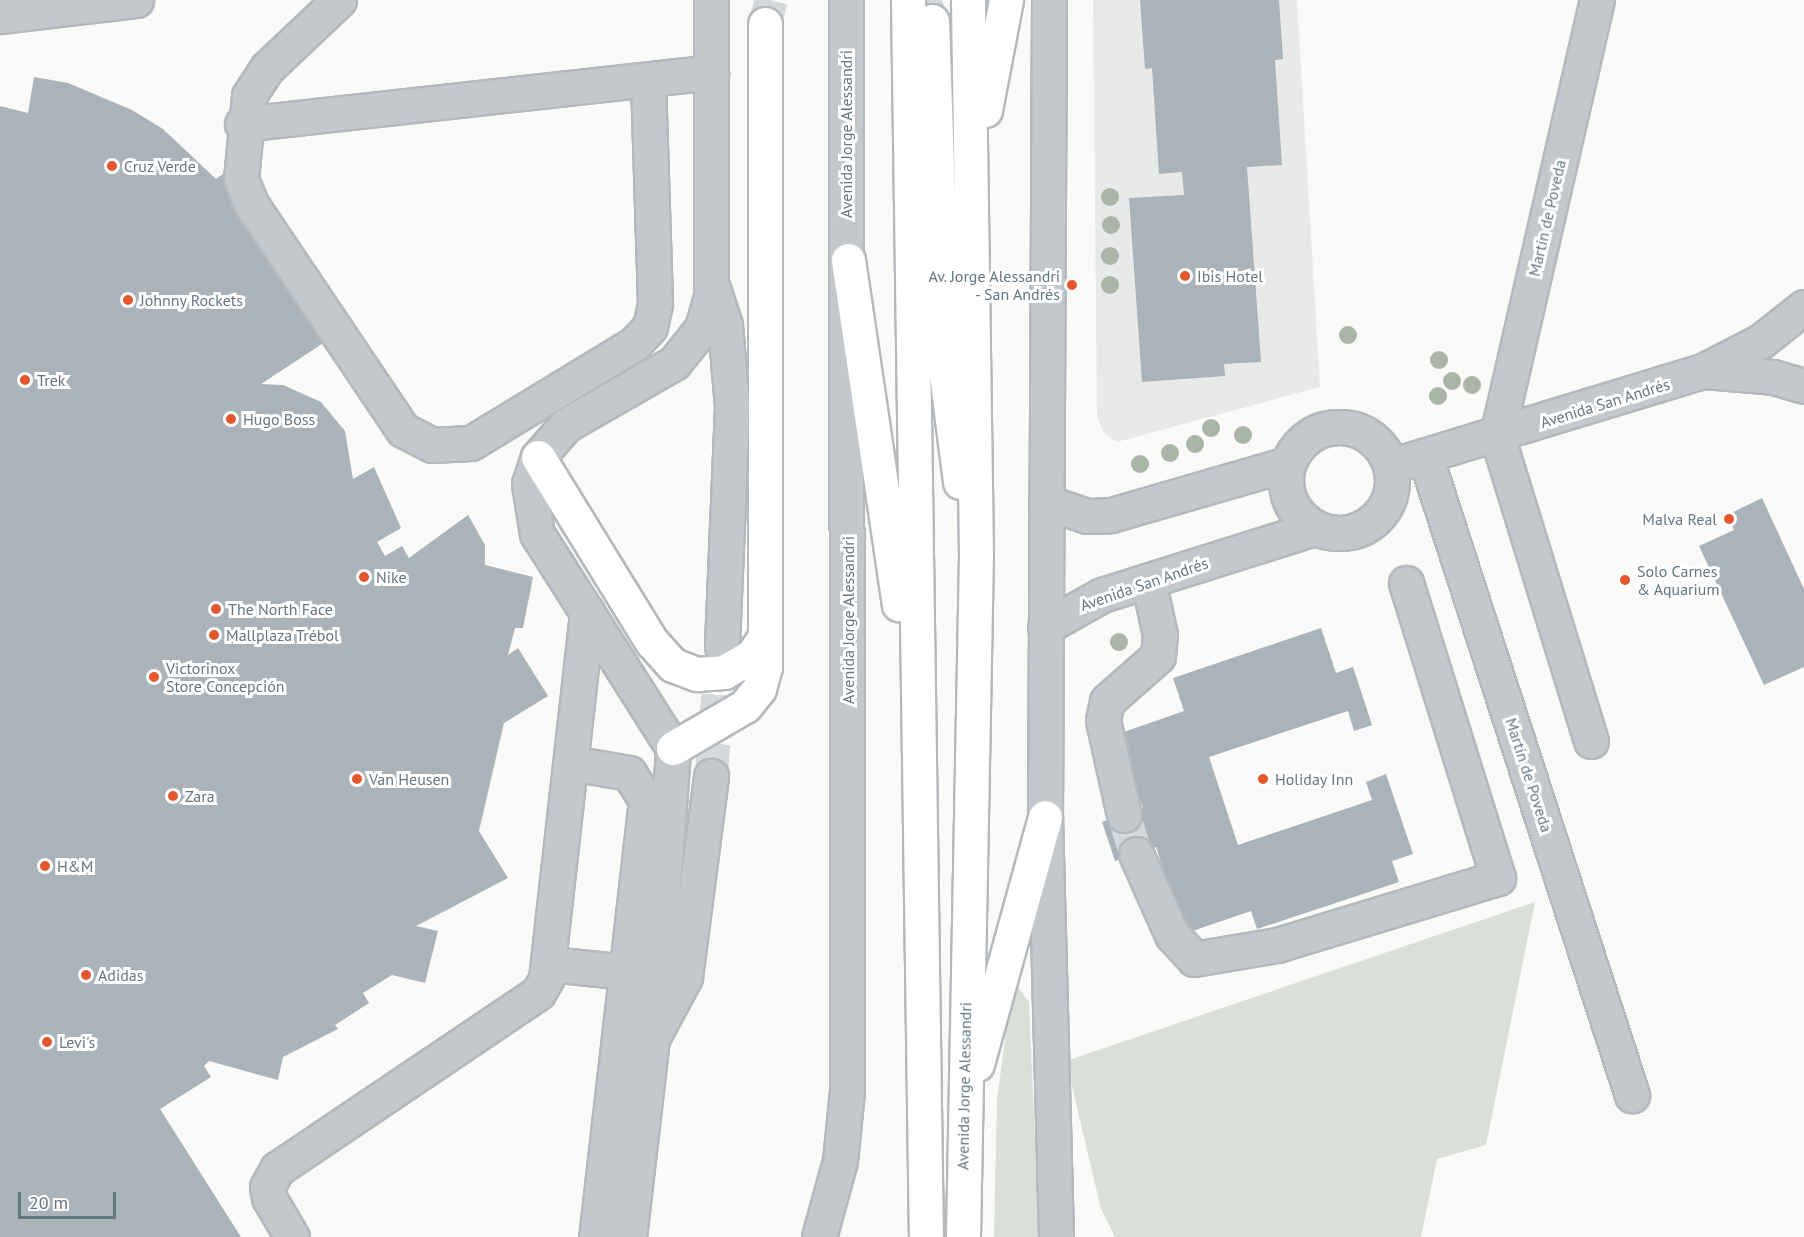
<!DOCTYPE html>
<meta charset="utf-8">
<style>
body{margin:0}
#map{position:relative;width:1804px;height:1237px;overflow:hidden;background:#fafaf8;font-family:"PT Sans",sans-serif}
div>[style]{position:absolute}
.built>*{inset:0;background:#e8e9e9}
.green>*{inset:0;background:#dadfd7}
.building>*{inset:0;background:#aab3b9}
.minor-tunnel>*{height:33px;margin-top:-16.5px;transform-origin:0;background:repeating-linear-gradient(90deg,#d5d9db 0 33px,transparent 0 49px)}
.highway-tunnel>*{height:33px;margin-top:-16.5px;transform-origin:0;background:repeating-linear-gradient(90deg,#d5d9db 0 33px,transparent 0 49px)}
.roads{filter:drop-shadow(2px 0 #b4b9bd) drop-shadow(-2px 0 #b4b9bd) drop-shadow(0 2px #b4b9bd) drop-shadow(0 -2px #b4b9bd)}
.minor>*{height:33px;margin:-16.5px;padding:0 16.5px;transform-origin:16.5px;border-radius:16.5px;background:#c3c8cc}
.minor>.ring{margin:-16.5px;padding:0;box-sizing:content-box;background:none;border:33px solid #c3c8cc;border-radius:50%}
.highway>*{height:33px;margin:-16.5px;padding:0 16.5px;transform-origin:16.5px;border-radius:16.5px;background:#fff}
.trees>*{width:18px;height:18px;margin:-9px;border-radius:50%;background:#aab4a7}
.dots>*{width:16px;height:16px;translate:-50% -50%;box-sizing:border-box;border:3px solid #fff;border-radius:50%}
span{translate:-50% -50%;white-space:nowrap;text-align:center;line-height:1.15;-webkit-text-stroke:6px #fff;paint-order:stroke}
.street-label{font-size:16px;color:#657683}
.poi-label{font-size:16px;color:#657683}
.left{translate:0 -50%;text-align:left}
.right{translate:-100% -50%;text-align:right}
.scale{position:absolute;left:18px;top:1192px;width:98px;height:27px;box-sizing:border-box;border:3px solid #657683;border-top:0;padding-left:8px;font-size:18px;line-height:21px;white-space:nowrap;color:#657683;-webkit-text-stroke:4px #fff;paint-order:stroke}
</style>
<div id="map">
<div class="built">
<i style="clip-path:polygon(1093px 0,1297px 0,1320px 387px,1117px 442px,1103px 432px,1097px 417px)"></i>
</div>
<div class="green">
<i style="clip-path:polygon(1535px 902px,1486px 1145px,1437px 1159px,1421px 1237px,1115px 1237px,1101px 1209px,1066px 1061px)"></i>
<i style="clip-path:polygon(1013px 980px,1029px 1002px,1039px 1237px,994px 1237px,997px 1100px)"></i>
</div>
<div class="building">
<i style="clip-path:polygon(1140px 0,1279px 0,1283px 59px,1275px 60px,1282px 165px,1247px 167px,1261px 362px,1224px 364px,1225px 376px,1142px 382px,1129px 198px,1184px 195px,1182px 172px,1159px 174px,1152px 68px,1145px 69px)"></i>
<i style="clip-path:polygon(34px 77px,68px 83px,132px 110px,163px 129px,216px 179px,226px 172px,334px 336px,261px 384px,283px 385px,321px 402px,345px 431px,353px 479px,374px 467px,401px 528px,377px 542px,385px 556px,402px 546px,409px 558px,468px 515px,485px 545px,485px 565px,533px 577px,523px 628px,515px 628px,508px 655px,518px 648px,548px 696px,504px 723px,479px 831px,508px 878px,416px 926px,438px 931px,425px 983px,392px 975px,363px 993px,369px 1003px,335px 1025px,338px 1029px,283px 1057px,278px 1080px,209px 1061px,204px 1066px,211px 1077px,160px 1109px,241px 1237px,0 1237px,0 106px,28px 113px)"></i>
<i style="clip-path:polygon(1762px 498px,1804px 589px,1804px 667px,1764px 685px,1699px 546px,1734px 530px,1727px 515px)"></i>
<i style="clip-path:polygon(1321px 628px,1336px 673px,1353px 667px,1372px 725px,1354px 731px,1348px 711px,1209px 757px,1238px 845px,1372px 800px,1366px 782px,1386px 774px,1413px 854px,1392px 861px,1399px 882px,1257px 929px,1251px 911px,1184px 934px,1156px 847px,1115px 861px,1102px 822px,1143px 808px,1118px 734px,1184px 711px,1173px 678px)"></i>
</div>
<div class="minor-tunnel">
<i style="left:711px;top:776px;width:130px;rotate:-85.2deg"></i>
<i style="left:1124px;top:815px;width:41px;rotate:72.9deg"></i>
</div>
<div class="highway-tunnel">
<i style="left:925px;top:0;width:22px;rotate:72deg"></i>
<i style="left:765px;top:24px;width:25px;rotate:-76deg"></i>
</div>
<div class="roads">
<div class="minor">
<i style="left:339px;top:0;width:99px;rotate:136.6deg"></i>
<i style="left:267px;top:68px;width:33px;rotate:123deg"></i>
<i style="left:249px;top:96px;width:83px;rotate:95.5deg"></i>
<i style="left:241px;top:179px;width:27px;rotate:68deg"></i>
<i style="left:251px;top:204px;width:272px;rotate:56.1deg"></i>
<i style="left:403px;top:430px;width:33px;rotate:27deg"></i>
<i style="left:432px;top:445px;width:39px;rotate:-3deg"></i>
<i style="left:471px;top:443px;width:191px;rotate:-31.3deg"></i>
<i style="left:634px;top:344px;width:23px;rotate:-47deg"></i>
<i style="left:650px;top:327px;width:25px;rotate:-78deg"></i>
<i style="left:655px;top:303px;width:223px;rotate:-91.8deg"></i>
<i style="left:1049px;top:0;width:817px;rotate:90.28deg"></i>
<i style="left:1045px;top:817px;width:420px;rotate:88.5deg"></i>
<i style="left:0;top:16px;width:137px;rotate:-6.7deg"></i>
<i style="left:242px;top:124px;width:472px;rotate:-6.3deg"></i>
<i style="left:713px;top:288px;width:39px;rotate:72deg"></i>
<i style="left:725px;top:325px;width:81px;rotate:85.1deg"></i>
<i style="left:732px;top:406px;width:240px;rotate:92.4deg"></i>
<i style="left:1705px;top:371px;width:68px;rotate:5deg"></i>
<i style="left:1773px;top:377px;width:32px;rotate:16deg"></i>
<i class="ring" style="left:1286px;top:427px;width:73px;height:73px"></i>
<i style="left:1425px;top:456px;width:672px;rotate:72.05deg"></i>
<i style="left:1390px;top:466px;width:327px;rotate:-16.9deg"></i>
<i style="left:1703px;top:371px;width:65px;rotate:-27.3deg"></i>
<i style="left:1761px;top:341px;width:55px;rotate:-38.3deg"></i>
<i style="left:1046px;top:502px;width:43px;rotate:18.9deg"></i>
<i style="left:1087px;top:516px;width:24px;rotate:-2deg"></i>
<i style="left:1111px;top:515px;width:184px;rotate:-16.1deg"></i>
<i style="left:1045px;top:627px;width:65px;rotate:-29.3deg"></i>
<i style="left:1102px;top:595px;width:223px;rotate:-17.5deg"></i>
<i style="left:1591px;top:741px;width:319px;rotate:-107.1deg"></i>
<i style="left:1497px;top:436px;width:447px;rotate:-77.1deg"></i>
<i style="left:571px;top:763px;width:59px;rotate:9.8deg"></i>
<i style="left:629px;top:773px;width:32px;rotate:58deg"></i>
<i style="left:646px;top:800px;width:440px;rotate:96.5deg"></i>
<i style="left:1124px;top:815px;width:97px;rotate:-102.5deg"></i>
<i style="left:1103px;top:720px;width:19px;rotate:-78deg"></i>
<i style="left:1107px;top:701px;width:68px;rotate:-41.4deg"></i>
<i style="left:1158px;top:656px;width:21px;rotate:-85deg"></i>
<i style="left:1160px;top:635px;width:56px;rotate:-102.3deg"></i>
<i style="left:1136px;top:854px;width:89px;rotate:66deg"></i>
<i style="left:1172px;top:935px;width:33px;rotate:47deg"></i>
<i style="left:1194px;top:959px;width:84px;rotate:-9.6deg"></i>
<i style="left:1277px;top:945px;width:231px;rotate:-16.9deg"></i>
<i style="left:1498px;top:878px;width:309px;rotate:-107.3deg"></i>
<i style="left:550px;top:964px;width:78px;rotate:5.9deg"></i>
<i style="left:655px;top:1033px;width:64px;rotate:-61.8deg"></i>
<i style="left:685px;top:977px;width:203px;rotate:-82.6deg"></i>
<i style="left:292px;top:1237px;width:45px;rotate:-120.5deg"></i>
<i style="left:269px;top:1198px;width:11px;rotate:-100deg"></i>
<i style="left:267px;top:1187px;width:21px;rotate:-61deg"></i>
<i style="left:277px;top:1169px;width:315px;rotate:-34deg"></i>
<i style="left:538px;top:993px;width:16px;rotate:-60deg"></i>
<i style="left:546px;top:979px;width:369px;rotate:-83.6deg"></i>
<i style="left:629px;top:1237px;width:201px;rotate:-83.4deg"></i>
<i style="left:652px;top:1037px;width:290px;rotate:-85.8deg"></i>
<i style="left:673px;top:748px;width:254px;rotate:-122.4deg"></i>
<i style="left:537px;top:534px;width:51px;rotate:-99.1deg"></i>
<i style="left:529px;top:484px;width:28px;rotate:-72deg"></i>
<i style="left:538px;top:457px;width:43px;rotate:-48.8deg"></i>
<i style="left:566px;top:425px;width:125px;rotate:-29.9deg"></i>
<i style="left:674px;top:363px;width:45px;rotate:-51.3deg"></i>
<i style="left:702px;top:328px;width:32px;rotate:-74deg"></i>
<i style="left:711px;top:297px;width:297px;rotate:-90deg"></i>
<i style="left:819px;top:1237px;width:79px;rotate:-74.6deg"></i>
<i style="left:840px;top:1161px;width:70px;rotate:-84.3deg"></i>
<i style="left:847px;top:1091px;width:1091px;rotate:-90.05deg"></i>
</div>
<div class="highway">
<i style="left:908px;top:0;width:1237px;rotate:89.17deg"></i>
<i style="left:932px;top:21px;width:337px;rotate:88deg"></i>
<i style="left:944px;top:358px;width:125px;rotate:82.6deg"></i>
<i style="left:985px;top:110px;width:112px;rotate:-79.2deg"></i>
<i style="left:848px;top:260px;width:348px;rotate:81.6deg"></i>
<i style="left:538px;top:457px;width:217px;rotate:58.4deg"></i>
<i style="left:652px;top:642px;width:31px;rotate:48deg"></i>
<i style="left:673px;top:665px;width:26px;rotate:21deg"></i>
<i style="left:697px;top:674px;width:27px;rotate:-4deg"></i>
<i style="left:724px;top:672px;width:32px;rotate:-30deg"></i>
<i style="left:752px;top:656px;width:23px;rotate:-56deg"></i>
<i style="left:673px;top:748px;width:83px;rotate:-30.3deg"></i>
<i style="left:745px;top:706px;width:22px;rotate:-51deg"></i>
<i style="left:759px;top:689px;width:23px;rotate:-75deg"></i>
<i style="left:765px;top:667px;width:643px;rotate:-90deg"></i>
<i style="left:977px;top:1064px;width:256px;rotate:-74.6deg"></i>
<i style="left:963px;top:1237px;width:683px;rotate:-88.91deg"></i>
<i style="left:976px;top:554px;width:554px;rotate:-90.83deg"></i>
</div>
</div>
<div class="trees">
<i style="left:1110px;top:197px"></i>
<i style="left:1111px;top:225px"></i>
<i style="left:1110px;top:256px"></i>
<i style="left:1110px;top:285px"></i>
<i style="left:1348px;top:335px"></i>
<i style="left:1439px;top:360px"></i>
<i style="left:1452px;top:381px"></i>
<i style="left:1472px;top:385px"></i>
<i style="left:1438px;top:396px"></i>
<i style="left:1211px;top:428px"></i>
<i style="left:1243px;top:435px"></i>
<i style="left:1195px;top:444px"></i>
<i style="left:1170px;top:453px"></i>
<i style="left:1140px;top:464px"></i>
<i style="left:1119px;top:642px"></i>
</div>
<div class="dots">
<i style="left:112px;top:166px;background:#e4572e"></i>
<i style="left:1185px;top:276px;background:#e4572e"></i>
<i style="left:1072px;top:285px;background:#e4572e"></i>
<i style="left:128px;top:300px;background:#e4572e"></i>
<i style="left:25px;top:380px;background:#e4572e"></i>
<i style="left:231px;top:419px;background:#e4572e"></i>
<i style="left:1729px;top:519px;background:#e4572e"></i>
<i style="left:364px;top:577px;background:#e4572e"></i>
<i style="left:1625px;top:580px;background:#e4572e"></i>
<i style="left:216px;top:609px;background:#e4572e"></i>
<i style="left:214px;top:635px;background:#e4572e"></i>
<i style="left:154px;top:677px;background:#e4572e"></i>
<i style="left:357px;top:779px;background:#e4572e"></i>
<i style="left:1263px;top:779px;background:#e4572e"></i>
<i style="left:173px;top:796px;background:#e4572e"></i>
<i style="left:45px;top:866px;background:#e4572e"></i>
<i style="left:86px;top:975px;background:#e4572e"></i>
<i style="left:47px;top:1042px;background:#e4572e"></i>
</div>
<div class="street-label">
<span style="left:846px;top:134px;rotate:-90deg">Avenida Jorge Alessandri</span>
<span style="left:1547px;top:218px;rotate:-77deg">Martín de Poveda</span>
<span style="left:1605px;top:403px;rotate:-17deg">Avenida San Andrés</span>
<span style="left:1144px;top:584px;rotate:-19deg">Avenida San Andrés</span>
<span style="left:848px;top:620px;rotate:-90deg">Avenida Jorge Alessandri</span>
<span style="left:1529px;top:775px;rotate:72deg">Martín de Poveda</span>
<span style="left:964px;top:1086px;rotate:-89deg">Avenida Jorge Alessandri</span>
</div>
<div class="poi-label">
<span class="left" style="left:124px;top:166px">Cruz Verde</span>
<span class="right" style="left:1060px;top:285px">Av. Jorge Alessandri<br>- San Andrés</span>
<span class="left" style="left:1197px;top:276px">Ibis Hotel</span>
<span class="left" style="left:140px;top:300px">Johnny Rockets</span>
<span class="left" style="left:37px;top:380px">Trek</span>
<span class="left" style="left:243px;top:419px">Hugo Boss</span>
<span class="right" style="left:1717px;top:519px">Malva Real</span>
<span class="left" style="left:1637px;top:580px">Solo Carnes<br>&amp; Aquarium</span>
<span class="left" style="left:376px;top:577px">Nike</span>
<span class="left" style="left:228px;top:609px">The North Face</span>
<span class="left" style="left:226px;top:635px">Mallplaza Trébol</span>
<span class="left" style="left:166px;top:677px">Victorinox<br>Store Concepción</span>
<span class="left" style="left:369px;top:779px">Van Heusen</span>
<span class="left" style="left:1275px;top:779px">Holiday Inn</span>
<span class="left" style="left:185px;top:796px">Zara</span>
<span class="left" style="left:57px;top:866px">H&amp;M</span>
<span class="left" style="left:98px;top:975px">Adidas</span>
<span class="left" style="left:59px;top:1042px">Levi's</span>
</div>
<div class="scale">20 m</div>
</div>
